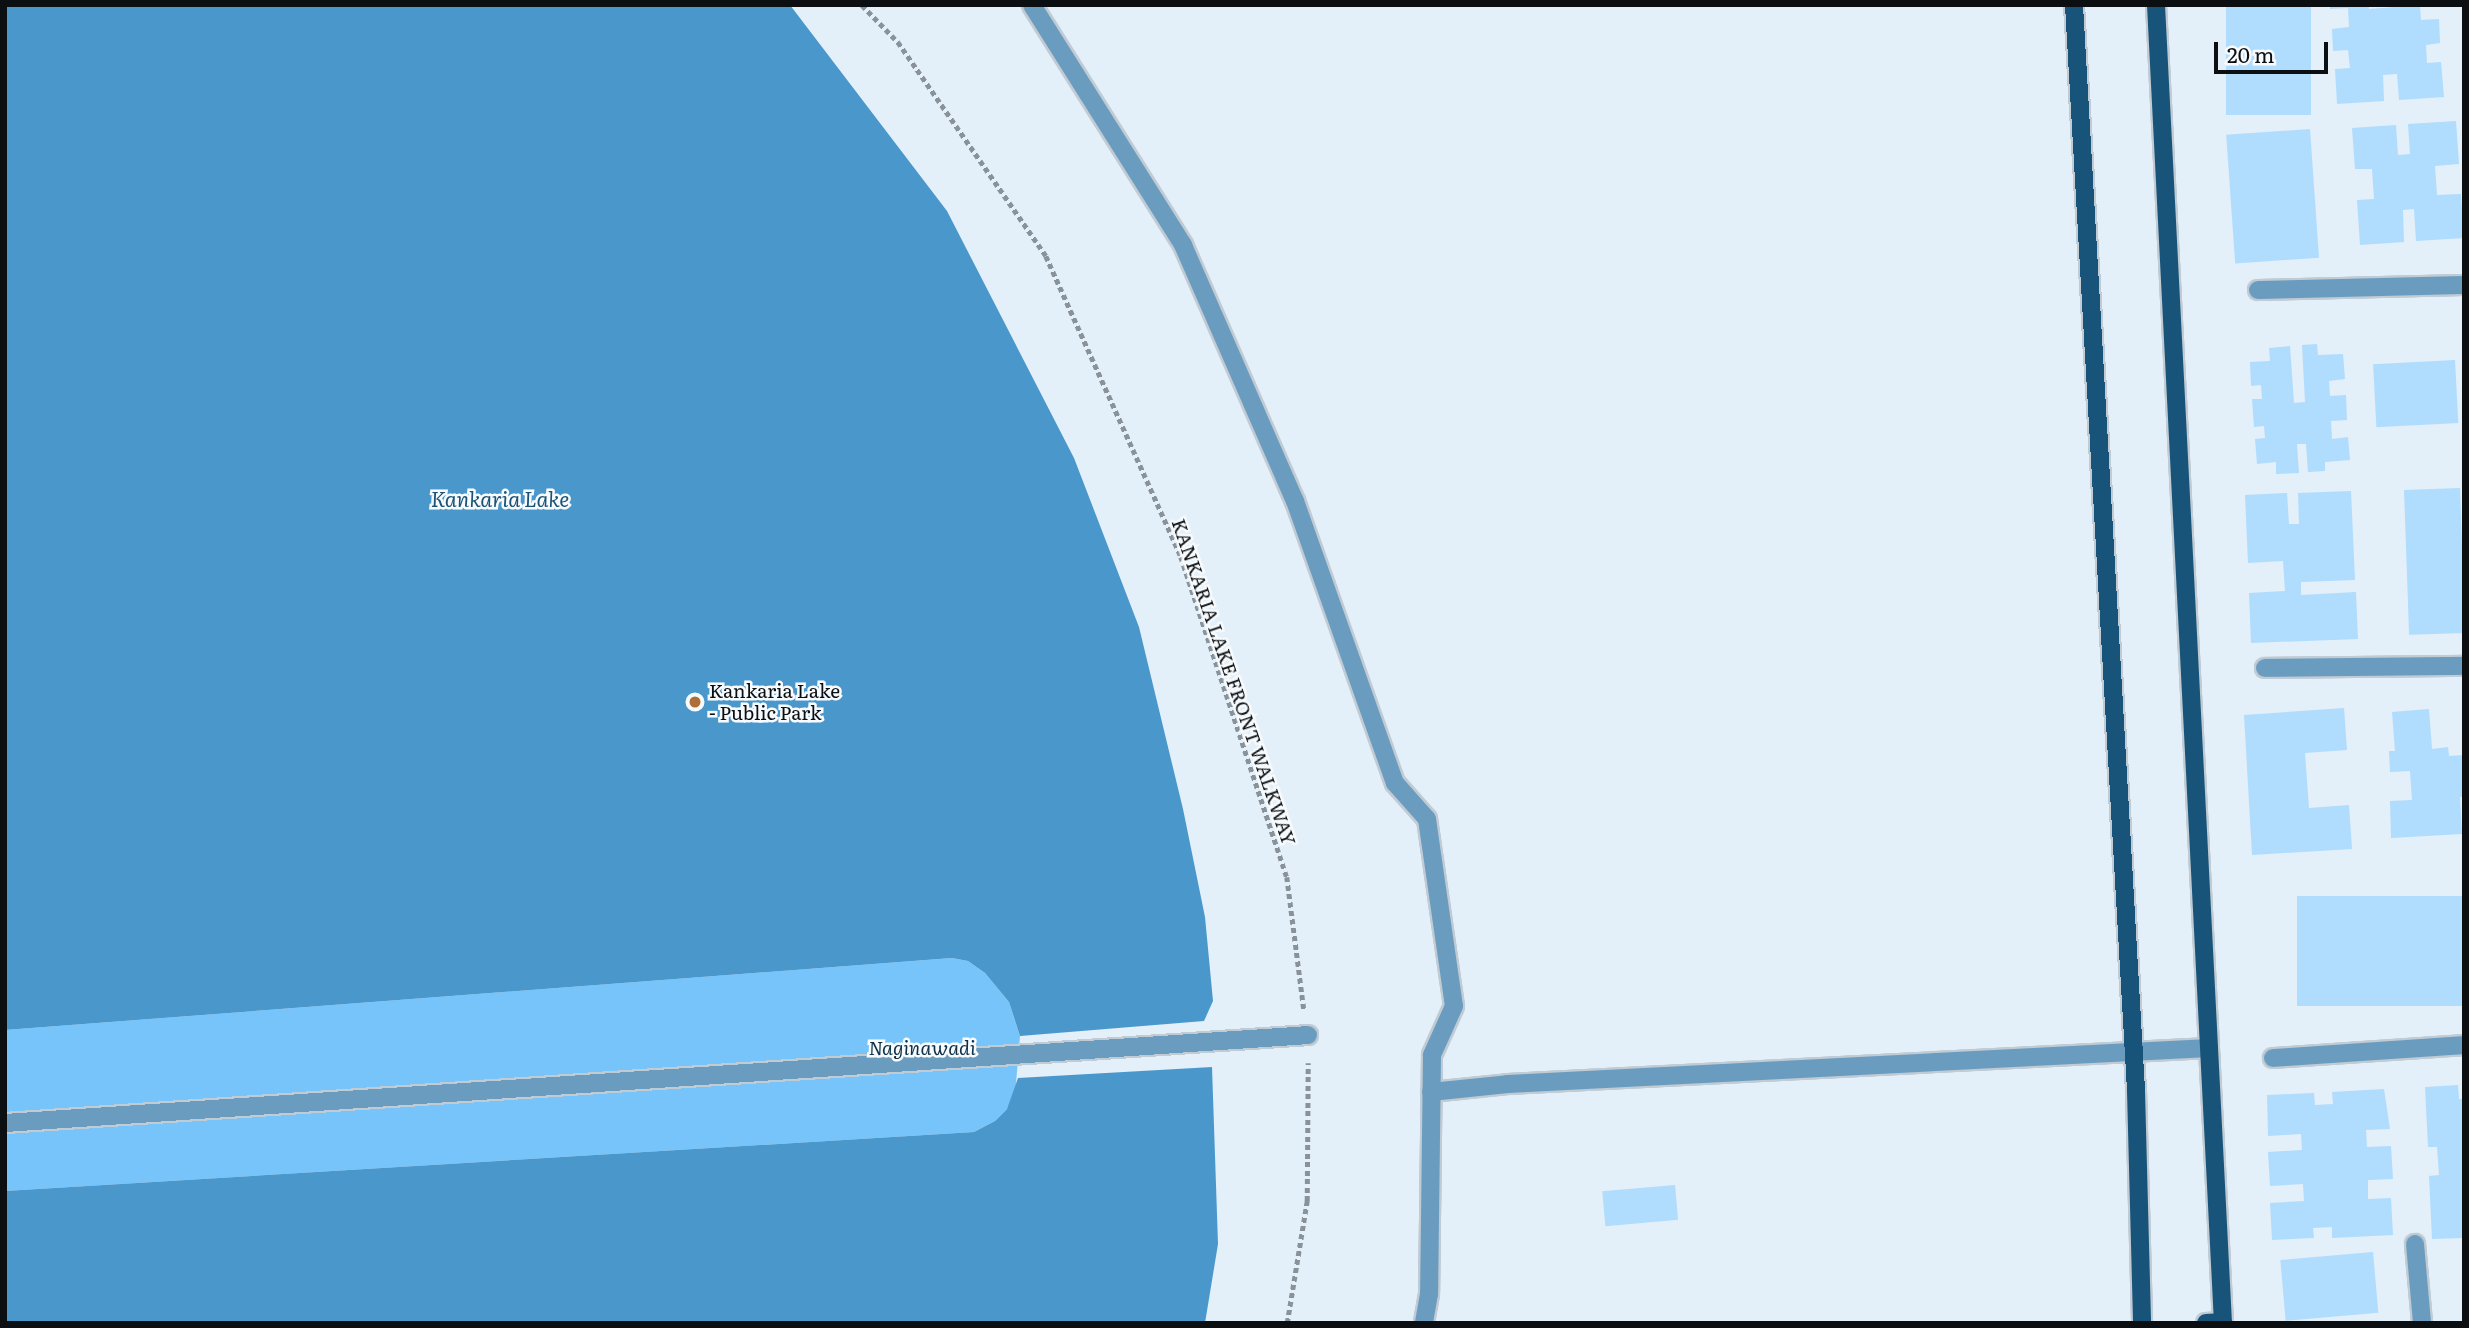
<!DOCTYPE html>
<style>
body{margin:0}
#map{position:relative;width:2469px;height:1328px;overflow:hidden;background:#e3eff9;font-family:Literata,serif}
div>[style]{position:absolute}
.green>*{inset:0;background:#77c4fb}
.water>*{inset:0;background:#4a97cc}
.building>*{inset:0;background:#b0dcfe;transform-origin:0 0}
.path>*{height:4.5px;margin-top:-2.25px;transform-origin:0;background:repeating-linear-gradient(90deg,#899299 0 5px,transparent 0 8.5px)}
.roads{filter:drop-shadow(2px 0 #c0cbd4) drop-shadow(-2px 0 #c0cbd4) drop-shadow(0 2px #c0cbd4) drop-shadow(0 -2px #c0cbd4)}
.minor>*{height:18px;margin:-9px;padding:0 9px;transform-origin:9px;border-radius:9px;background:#6a9cc0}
.major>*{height:18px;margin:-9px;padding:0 9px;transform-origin:9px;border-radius:9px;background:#185479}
.dots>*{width:19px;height:19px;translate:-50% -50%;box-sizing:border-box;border:4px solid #f8fbfd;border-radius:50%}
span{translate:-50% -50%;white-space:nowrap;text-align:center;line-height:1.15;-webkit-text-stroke:5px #f8fbfd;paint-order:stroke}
.street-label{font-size:19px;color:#0b0f12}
.poi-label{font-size:19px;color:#0b0f12}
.left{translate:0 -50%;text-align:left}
.park-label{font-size:19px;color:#0e2f46;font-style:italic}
.water-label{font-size:21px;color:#1a5377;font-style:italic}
.frame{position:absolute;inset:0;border:7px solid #0b0f12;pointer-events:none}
.scale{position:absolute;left:2214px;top:42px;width:114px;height:32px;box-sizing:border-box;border:4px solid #0b0f12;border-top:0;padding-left:9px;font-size:21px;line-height:24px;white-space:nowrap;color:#0b0f12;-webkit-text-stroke:5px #f8fbfd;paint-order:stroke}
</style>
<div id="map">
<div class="green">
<i style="clip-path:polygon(952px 958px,968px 961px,985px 973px,1009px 1002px,1020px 1036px,1015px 1095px,1007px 1109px,995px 1121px,974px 1132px,5px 1191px,5px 1030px)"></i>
</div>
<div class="water">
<i style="clip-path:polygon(5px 5px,790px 5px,947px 211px,1074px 458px,1139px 627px,1183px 809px,1205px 917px,1213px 1001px,1204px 1021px,1020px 1036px,1009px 1002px,985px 973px,968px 961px,952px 958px,5px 1030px)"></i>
<i style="clip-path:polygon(1212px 1067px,1218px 1244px,1205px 1323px,5px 1323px,5px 1191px,974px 1132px,995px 1121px,1007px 1109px,1018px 1078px)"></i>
</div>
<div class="building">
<i style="left:2226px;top:5px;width:85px;height:110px"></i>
<i style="clip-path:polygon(2330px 5px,2369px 5px,2369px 9px,2420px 5px,2421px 20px,2439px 19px,2440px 43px,2426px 45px,2427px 63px,2441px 62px,2444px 97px,2399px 100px,2397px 74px,2383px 75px,2384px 101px,2337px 104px,2335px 69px,2350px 68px,2348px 50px,2333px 51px,2332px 29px,2349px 27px,2348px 8px,2330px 9px)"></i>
<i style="clip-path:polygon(2456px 121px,2459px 164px,2435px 166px,2437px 195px,2461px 194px,2464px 238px,2416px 241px,2414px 209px,2403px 210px,2404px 242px,2360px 245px,2357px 200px,2374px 199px,2372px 169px,2355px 169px,2352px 128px,2396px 125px,2398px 155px,2410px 154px,2408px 124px)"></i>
<i style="left:2310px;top:129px;width:129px;height:84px;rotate:86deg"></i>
<i style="clip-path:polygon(2317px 344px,2318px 355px,2343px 354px,2345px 379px,2329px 381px,2330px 396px,2346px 395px,2347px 420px,2331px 421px,2332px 439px,2348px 437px,2350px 460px,2325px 462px,2325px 471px,2308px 472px,2306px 444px,2297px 444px,2299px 473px,2276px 474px,2276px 462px,2257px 464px,2255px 439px,2265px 438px,2264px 426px,2254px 427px,2252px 399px,2262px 399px,2261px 385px,2251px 386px,2250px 362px,2270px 361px,2269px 348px,2290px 346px,2294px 403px,2305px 402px,2302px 345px)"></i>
<i style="left:2455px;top:360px;width:63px;height:82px;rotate:87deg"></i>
<i style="left:2460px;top:488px;width:145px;height:56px;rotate:88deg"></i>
<i style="clip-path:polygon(2351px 491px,2355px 580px,2301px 582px,2301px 595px,2356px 592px,2358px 639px,2251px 643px,2249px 593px,2285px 591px,2283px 561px,2248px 563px,2245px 495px,2287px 493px,2289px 524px,2299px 524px,2298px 493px)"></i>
<i style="clip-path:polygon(2344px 708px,2347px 750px,2305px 753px,2309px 808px,2349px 805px,2352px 849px,2252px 855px,2244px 715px)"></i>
<i style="clip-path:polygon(2429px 709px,2432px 749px,2448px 747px,2449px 756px,2464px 755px,2464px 797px,2460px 797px,2462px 834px,2391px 838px,2390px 801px,2412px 800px,2410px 771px,2390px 772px,2389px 751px,2395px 751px,2392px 712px)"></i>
<i style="left:2464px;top:896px;width:110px;height:167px;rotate:90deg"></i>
<i style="clip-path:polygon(2458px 1085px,2459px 1099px,2464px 1099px,2464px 1229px,2462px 1238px,2432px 1239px,2429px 1176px,2439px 1175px,2437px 1147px,2428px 1147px,2425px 1087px)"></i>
<i style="clip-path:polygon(2384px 1089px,2390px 1129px,2366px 1130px,2367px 1147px,2391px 1146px,2393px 1179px,2368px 1180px,2368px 1199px,2391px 1198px,2393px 1235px,2332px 1238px,2332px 1227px,2313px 1228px,2314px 1238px,2272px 1240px,2270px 1203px,2304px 1201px,2303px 1184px,2270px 1186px,2268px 1152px,2302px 1150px,2301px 1134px,2268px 1136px,2267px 1095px,2314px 1093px,2315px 1105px,2333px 1104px,2332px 1092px)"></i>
<i style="left:1675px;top:1185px;width:35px;height:73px;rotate:85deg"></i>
<i style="left:2373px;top:1252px;width:61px;height:93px;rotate:85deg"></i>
</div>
<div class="path">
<i style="left:862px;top:5px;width:52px;rotate:45.8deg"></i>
<i style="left:898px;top:42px;width:260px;rotate:55.3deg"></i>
<i style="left:1046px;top:256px;width:330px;rotate:65.8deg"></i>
<i style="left:1181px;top:557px;width:337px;rotate:71.7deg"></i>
<i style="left:1287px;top:877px;width:133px;rotate:82.7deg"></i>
<i style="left:1287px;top:1323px;width:124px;rotate:-80.7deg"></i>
<i style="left:1307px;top:1201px;width:138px;rotate:-89.6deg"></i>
</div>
<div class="roads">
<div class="minor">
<i style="left:1032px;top:5px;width:284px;rotate:57.8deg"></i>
<i style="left:1183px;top:245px;width:279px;rotate:66.4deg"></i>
<i style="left:1295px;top:501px;width:299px;rotate:70.5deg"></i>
<i style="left:1395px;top:783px;width:48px;rotate:48.4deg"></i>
<i style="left:1427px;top:819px;width:189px;rotate:81.8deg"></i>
<i style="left:1454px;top:1006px;width:54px;rotate:114.2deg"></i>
<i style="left:1432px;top:1055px;width:239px;rotate:90.7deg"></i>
<i style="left:1429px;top:1294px;width:29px;rotate:100deg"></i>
<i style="left:2258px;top:290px;width:206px;rotate:-1.4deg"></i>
<i style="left:2265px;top:668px;width:199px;rotate:-0.6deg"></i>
<i style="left:2273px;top:1058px;width:191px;rotate:-3.9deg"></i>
<i style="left:1431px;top:1092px;width:77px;rotate:-5.9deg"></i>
<i style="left:1508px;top:1084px;width:702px;rotate:-2.94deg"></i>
<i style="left:5px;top:1123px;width:1306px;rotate:-3.86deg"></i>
<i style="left:2415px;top:1244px;width:79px;rotate:84.9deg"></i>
</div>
<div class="major">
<i style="left:2074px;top:5px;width:1088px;rotate:86.73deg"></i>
<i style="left:2136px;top:1091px;width:232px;rotate:88.5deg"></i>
<i style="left:2156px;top:5px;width:1320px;rotate:87.09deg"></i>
<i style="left:2206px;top:1323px;width:17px;rotate:-3deg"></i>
</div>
</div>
<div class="dots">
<i style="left:695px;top:702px;background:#ad6f35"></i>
</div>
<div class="street-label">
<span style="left:1234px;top:682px;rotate:71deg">KANKARIA LAKE FRONT WALKWAY</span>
</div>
<div class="poi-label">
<span class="left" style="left:709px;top:702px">Kankaria Lake<br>- Public Park</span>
</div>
<div class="park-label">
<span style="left:922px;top:1048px">Naginawadi</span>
</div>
<div class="water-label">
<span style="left:500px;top:498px">Kankaria Lake</span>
</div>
<div class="frame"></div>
<div class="scale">20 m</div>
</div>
